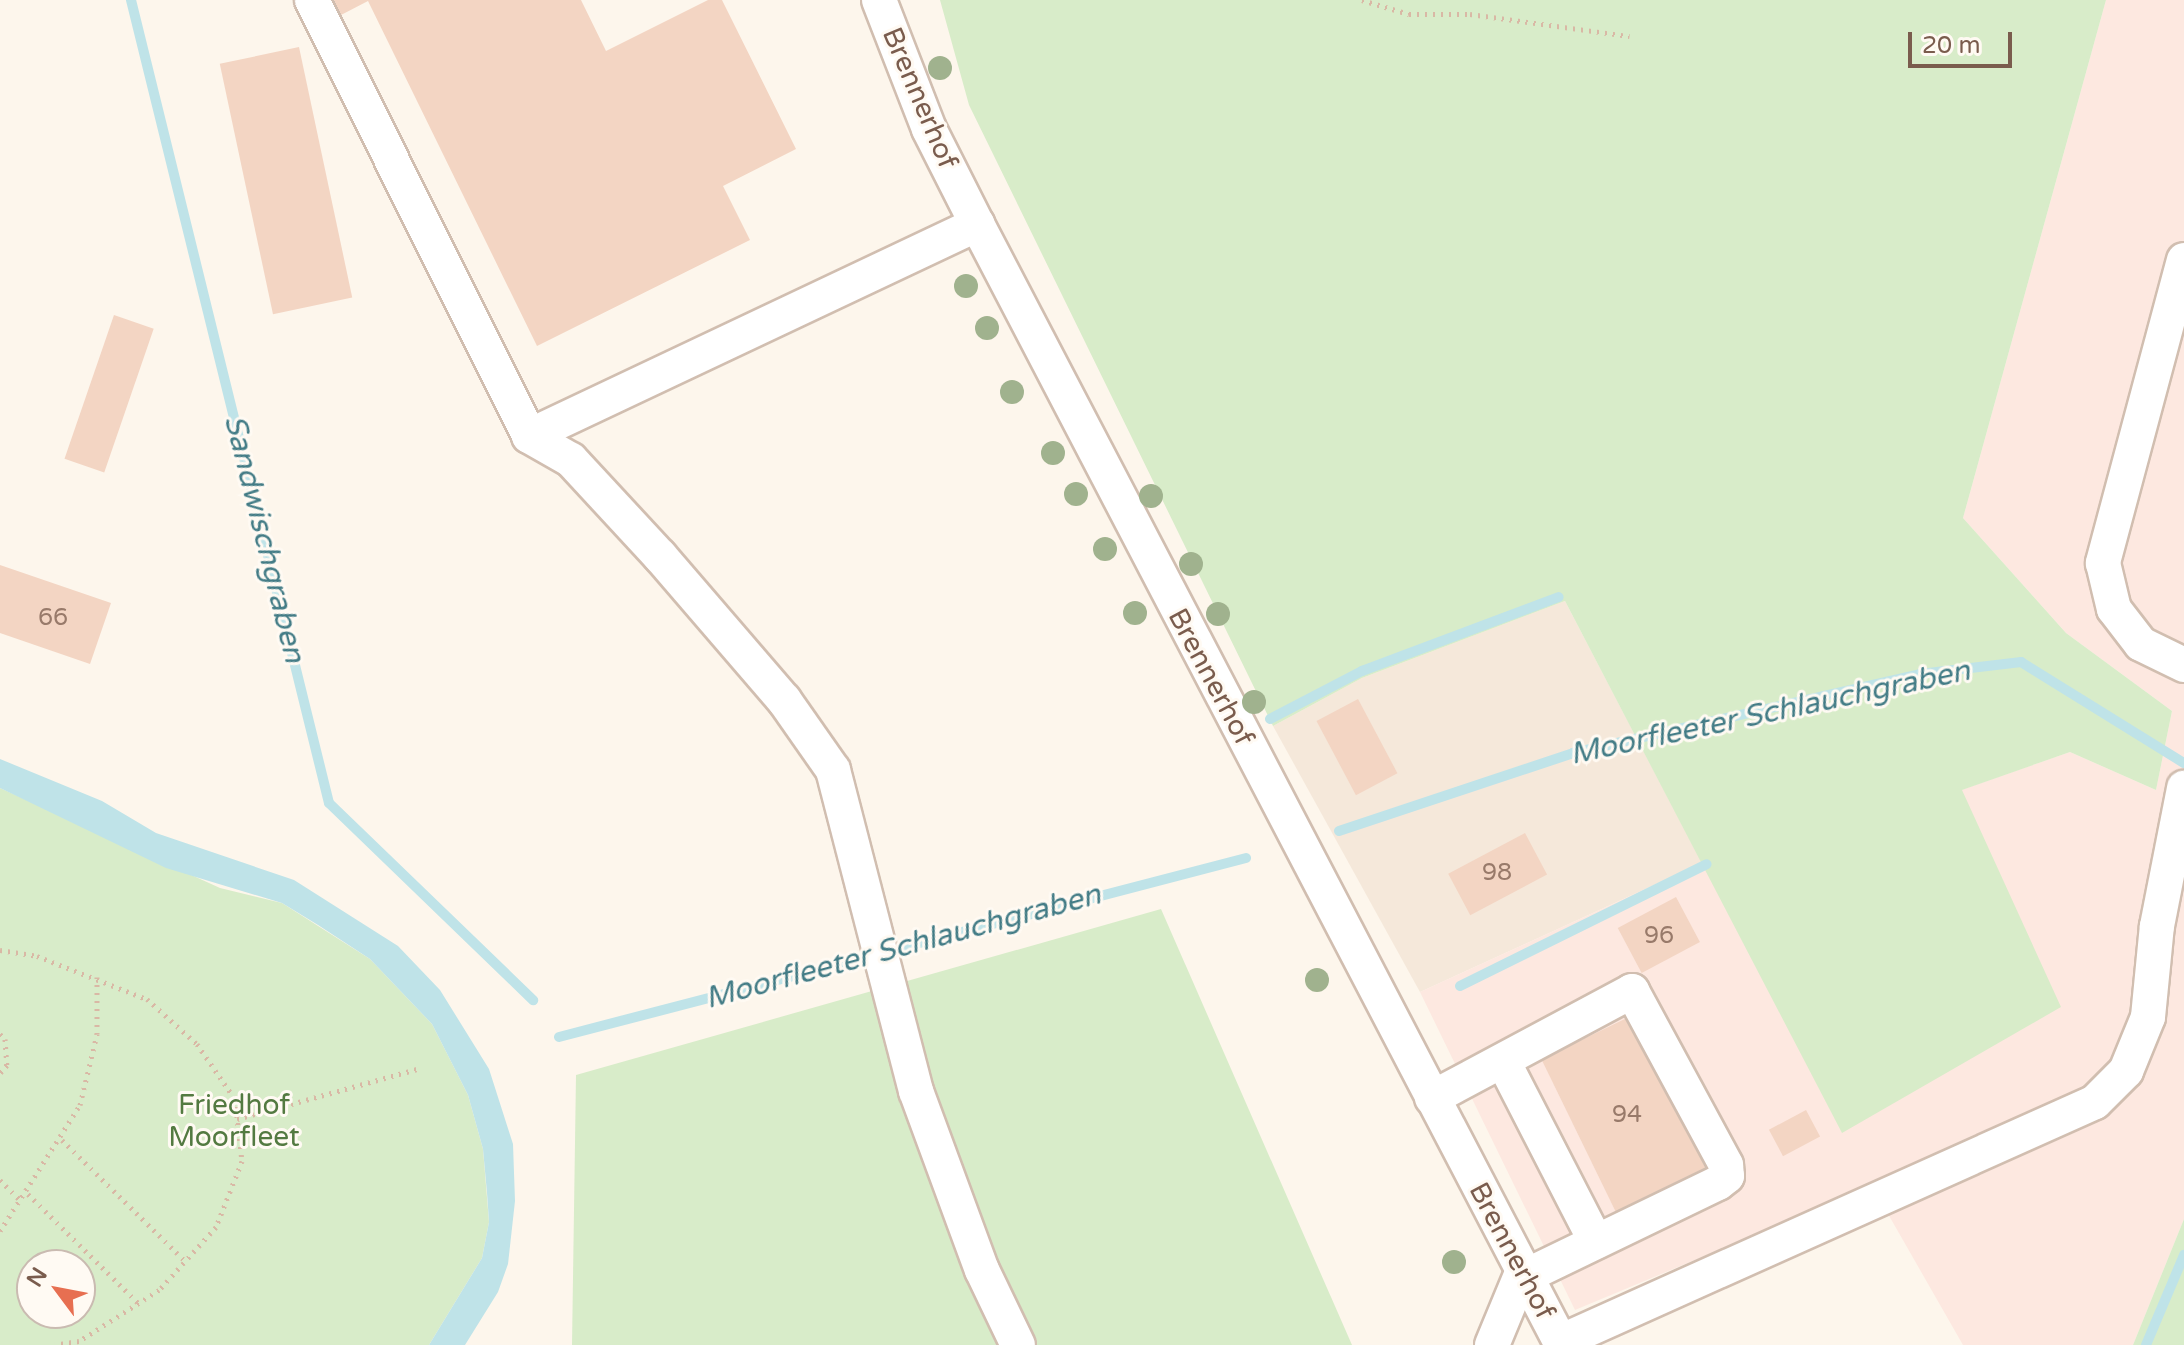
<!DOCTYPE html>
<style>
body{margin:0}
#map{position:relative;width:2184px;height:1345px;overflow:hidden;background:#fdf6ec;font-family:"Varela Round",sans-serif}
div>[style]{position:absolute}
.residential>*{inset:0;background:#f5e8da}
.commercial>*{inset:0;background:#fde8e0}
.green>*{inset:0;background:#d8ecc9}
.water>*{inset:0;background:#bfe3e8}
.stream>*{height:10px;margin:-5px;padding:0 5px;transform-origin:5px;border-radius:5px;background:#bfe3e8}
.building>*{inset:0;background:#f3d5c3;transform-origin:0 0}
.path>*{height:5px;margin-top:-2.5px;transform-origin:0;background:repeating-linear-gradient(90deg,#d9b8a5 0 2px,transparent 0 8px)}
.roads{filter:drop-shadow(2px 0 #d1beb0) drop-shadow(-2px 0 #d1beb0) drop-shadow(0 2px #d1beb0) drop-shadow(0 -2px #d1beb0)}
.minor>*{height:34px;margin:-17px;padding:0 17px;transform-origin:17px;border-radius:17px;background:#fff}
.trees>*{width:24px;height:24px;margin:-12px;border-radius:50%;background:#a0b28e}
span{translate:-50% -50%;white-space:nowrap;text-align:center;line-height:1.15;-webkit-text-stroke:6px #fffaf3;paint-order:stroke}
.number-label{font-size:24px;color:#987a6a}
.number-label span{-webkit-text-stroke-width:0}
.street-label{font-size:28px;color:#7a5c4d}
.park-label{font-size:28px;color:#537a41}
.water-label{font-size:30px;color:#437c86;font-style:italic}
.north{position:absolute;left:16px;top:1249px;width:80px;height:80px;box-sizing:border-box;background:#fffaf3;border:2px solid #cabbb1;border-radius:50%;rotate:302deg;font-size:22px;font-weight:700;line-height:32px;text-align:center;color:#7a5c4d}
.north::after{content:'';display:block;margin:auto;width:28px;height:36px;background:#e76f51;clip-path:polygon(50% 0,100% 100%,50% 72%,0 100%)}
.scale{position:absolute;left:1908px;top:32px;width:104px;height:36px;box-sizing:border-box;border:4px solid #7a5c4d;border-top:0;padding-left:10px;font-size:24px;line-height:28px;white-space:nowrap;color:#7a5c4d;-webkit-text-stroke:6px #fffaf3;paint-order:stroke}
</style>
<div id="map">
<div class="residential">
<i style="clip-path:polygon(1565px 601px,1702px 863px,1420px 992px,1273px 726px,1362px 678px)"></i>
</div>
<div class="commercial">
<i style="clip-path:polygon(2106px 0,2184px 0,2184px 1219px,2133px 1345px,1963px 1345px,1872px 1186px,1575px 1310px,1420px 992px,1702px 863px,1842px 1132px,1961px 790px,2070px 752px,2156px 790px,2172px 711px,2066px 633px,1963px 518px)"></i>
</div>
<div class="green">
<i style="clip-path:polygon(940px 0,2106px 0,1963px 518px,2066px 633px,2172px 711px,2156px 790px,2070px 752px,1962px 790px,2061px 1007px,1842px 1133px,1565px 601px,1362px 678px,1273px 726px,969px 105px)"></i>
<i style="clip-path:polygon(evenodd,0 788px,220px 888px,282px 903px,370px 959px,432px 1024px,468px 1095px,483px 1149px,489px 1222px,482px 1258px,429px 1345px,0 1345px,0 788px,32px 1265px,80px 1265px,80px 1313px,32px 1313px,32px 1265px)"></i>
<i style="clip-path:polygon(1161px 909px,1352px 1345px,572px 1345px,576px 1075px)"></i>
<i style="clip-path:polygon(2184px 1219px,2184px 1345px,2133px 1345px)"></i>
</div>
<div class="water">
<i style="clip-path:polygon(0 759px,102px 801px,156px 833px,294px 880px,398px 946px,440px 990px,489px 1069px,513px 1144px,515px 1201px,508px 1264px,498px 1292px,465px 1345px,429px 1345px,482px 1258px,489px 1222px,487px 1193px,483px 1149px,468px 1095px,432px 1024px,370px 959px,318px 925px,282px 903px,166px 868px,0 788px)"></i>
</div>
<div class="stream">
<i style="left:131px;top:0;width:827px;rotate:76.15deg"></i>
<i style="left:329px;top:803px;width:284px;rotate:44deg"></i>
<i style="left:1270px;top:719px;width:104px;rotate:-27.6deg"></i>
<i style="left:1362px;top:671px;width:210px;rotate:-20.6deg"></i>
<i style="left:1339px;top:831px;width:247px;rotate:-18.4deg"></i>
<i style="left:1573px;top:753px;width:356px;rotate:-12.8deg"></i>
<i style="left:1920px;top:674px;width:102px;rotate:-6.8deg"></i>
<i style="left:2021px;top:662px;width:192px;rotate:31.8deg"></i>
<i style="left:1460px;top:986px;width:275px;rotate:-26.3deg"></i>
<i style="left:559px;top:1037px;width:710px;rotate:-14.6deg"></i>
<i style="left:2146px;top:1345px;width:98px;rotate:-67.1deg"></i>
</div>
<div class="building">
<i style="clip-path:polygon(333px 0,581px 0,606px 51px,708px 0,722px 0,796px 149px,723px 186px,750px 240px,537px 346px,368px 1px,341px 15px)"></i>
<i style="left:299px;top:47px;width:256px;height:81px;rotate:78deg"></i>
<i style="left:114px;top:315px;width:42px;height:152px;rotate:19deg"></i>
<i style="clip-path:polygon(0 565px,111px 603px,90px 664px,0 633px)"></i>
<i style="left:1358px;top:699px;width:84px;height:47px;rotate:62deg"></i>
<i style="left:1525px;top:833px;width:47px;height:87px;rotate:62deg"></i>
<i style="left:1676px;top:897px;width:51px;height:66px;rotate:62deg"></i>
<i style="left:1635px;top:1014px;width:174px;height:104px;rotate:64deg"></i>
<i style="left:1806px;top:1110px;width:30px;height:42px;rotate:62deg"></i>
</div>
<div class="path">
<i style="left:1362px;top:0;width:49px;rotate:16.6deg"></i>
<i style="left:1409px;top:14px;width:61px"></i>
<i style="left:1470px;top:14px;width:161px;rotate:7.9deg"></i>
<i style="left:0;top:950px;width:37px;rotate:9deg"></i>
<i style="left:37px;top:956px;width:118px;rotate:21.4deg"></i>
<i style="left:147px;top:999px;width:67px;rotate:42deg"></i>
<i style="left:197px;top:1044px;width:67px;rotate:55.4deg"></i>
<i style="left:235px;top:1099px;width:62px;rotate:83.6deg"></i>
<i style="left:242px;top:1161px;width:71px;rotate:111.5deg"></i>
<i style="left:216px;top:1227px;width:85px;rotate:132.1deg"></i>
<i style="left:159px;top:1290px;width:95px;rotate:147.5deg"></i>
<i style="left:79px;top:1341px;width:24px;rotate:171deg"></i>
<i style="left:0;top:1034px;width:7px;rotate:45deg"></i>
<i style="left:5px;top:1039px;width:26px;rotate:86deg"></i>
<i style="left:7px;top:1065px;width:11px;rotate:131deg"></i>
<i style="left:237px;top:1119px;width:187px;rotate:-15.5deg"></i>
<i style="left:62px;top:1140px;width:173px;rotate:44.5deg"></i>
<i style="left:0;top:1180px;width:31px;rotate:45deg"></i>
<i style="left:28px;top:1194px;width:155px;rotate:44.7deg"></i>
<i style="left:0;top:1231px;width:149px;rotate:-57.6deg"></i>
<i style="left:80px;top:1105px;width:73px;rotate:-76.5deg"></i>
<i style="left:97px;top:1034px;width:57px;rotate:-90deg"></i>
</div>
<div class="roads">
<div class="minor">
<i style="left:312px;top:0;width:487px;rotate:63.5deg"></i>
<i style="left:529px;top:436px;width:496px;rotate:-25.3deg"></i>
<i style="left:879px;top:0;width:138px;rotate:68.8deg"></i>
<i style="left:929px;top:129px;width:106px;rotate:63.2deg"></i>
<i style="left:977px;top:224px;width:1264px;rotate:62.44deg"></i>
<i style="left:2184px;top:260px;width:314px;rotate:105deg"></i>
<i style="left:2103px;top:563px;width:47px;rotate:76.6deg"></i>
<i style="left:2114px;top:609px;width:44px;rotate:52.4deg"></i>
<i style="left:2141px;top:644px;width:48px;rotate:26deg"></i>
<i style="left:529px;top:436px;width:48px;rotate:29.7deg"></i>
<i style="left:571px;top:460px;width:131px;rotate:47.2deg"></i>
<i style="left:660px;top:556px;width:190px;rotate:49.3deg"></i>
<i style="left:784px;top:700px;width:85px;rotate:55deg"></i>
<i style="left:833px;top:770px;width:332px;rotate:75.5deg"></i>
<i style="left:916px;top:1091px;width:191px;rotate:69.8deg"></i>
<i style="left:982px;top:1270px;width:83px;rotate:64.4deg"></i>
<i style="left:1503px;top:1061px;width:203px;rotate:62.8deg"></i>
<i style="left:1432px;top:1098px;width:227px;rotate:-28.1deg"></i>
<i style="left:1632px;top:991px;width:198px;rotate:61.6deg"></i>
<i style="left:1726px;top:1165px;width:11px;rotate:85deg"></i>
<i style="left:1727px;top:1176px;width:11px;rotate:142deg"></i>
<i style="left:1718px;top:1183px;width:213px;rotate:154.2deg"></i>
<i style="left:1560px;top:1342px;width:586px;rotate:-24.16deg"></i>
<i style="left:2095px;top:1102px;width:44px;rotate:-45deg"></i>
<i style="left:2126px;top:1071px;width:58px;rotate:-67.8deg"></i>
<i style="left:2148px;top:1017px;width:91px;rotate:-84.4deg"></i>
<i style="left:2157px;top:926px;width:141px;rotate:-78.9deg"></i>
<i style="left:1492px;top:1345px;width:81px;rotate:-67.5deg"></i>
</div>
</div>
<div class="trees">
<i style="left:940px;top:68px"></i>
<i style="left:966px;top:286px"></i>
<i style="left:987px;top:328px"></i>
<i style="left:1012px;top:392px"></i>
<i style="left:1053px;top:453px"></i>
<i style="left:1076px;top:494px"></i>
<i style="left:1151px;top:496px"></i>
<i style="left:1105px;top:549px"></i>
<i style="left:1191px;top:564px"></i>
<i style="left:1135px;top:613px"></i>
<i style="left:1218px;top:614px"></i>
<i style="left:1254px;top:702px"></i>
<i style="left:1317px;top:980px"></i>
<i style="left:1454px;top:1262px"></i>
</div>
<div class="number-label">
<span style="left:53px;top:618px">66</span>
<span style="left:1497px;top:873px">98</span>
<span style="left:1659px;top:936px">96</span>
<span style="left:1627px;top:1115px">94</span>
</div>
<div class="street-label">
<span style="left:920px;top:98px;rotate:67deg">Brennerhof</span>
<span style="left:1211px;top:677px;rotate:62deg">Brennerhof</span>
<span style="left:1512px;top:1251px;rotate:62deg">Brennerhof</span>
</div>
<div class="park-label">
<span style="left:234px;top:1121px">Friedhof<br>Moorfleet</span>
</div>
<div class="water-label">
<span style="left:264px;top:539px;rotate:76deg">Sandwischgraben</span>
<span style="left:1770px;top:713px;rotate:-12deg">Moorfleeter Schlauchgraben</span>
<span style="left:903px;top:947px;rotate:-15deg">Moorfleeter Schlauchgraben</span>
</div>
<div class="north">N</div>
<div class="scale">20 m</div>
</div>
